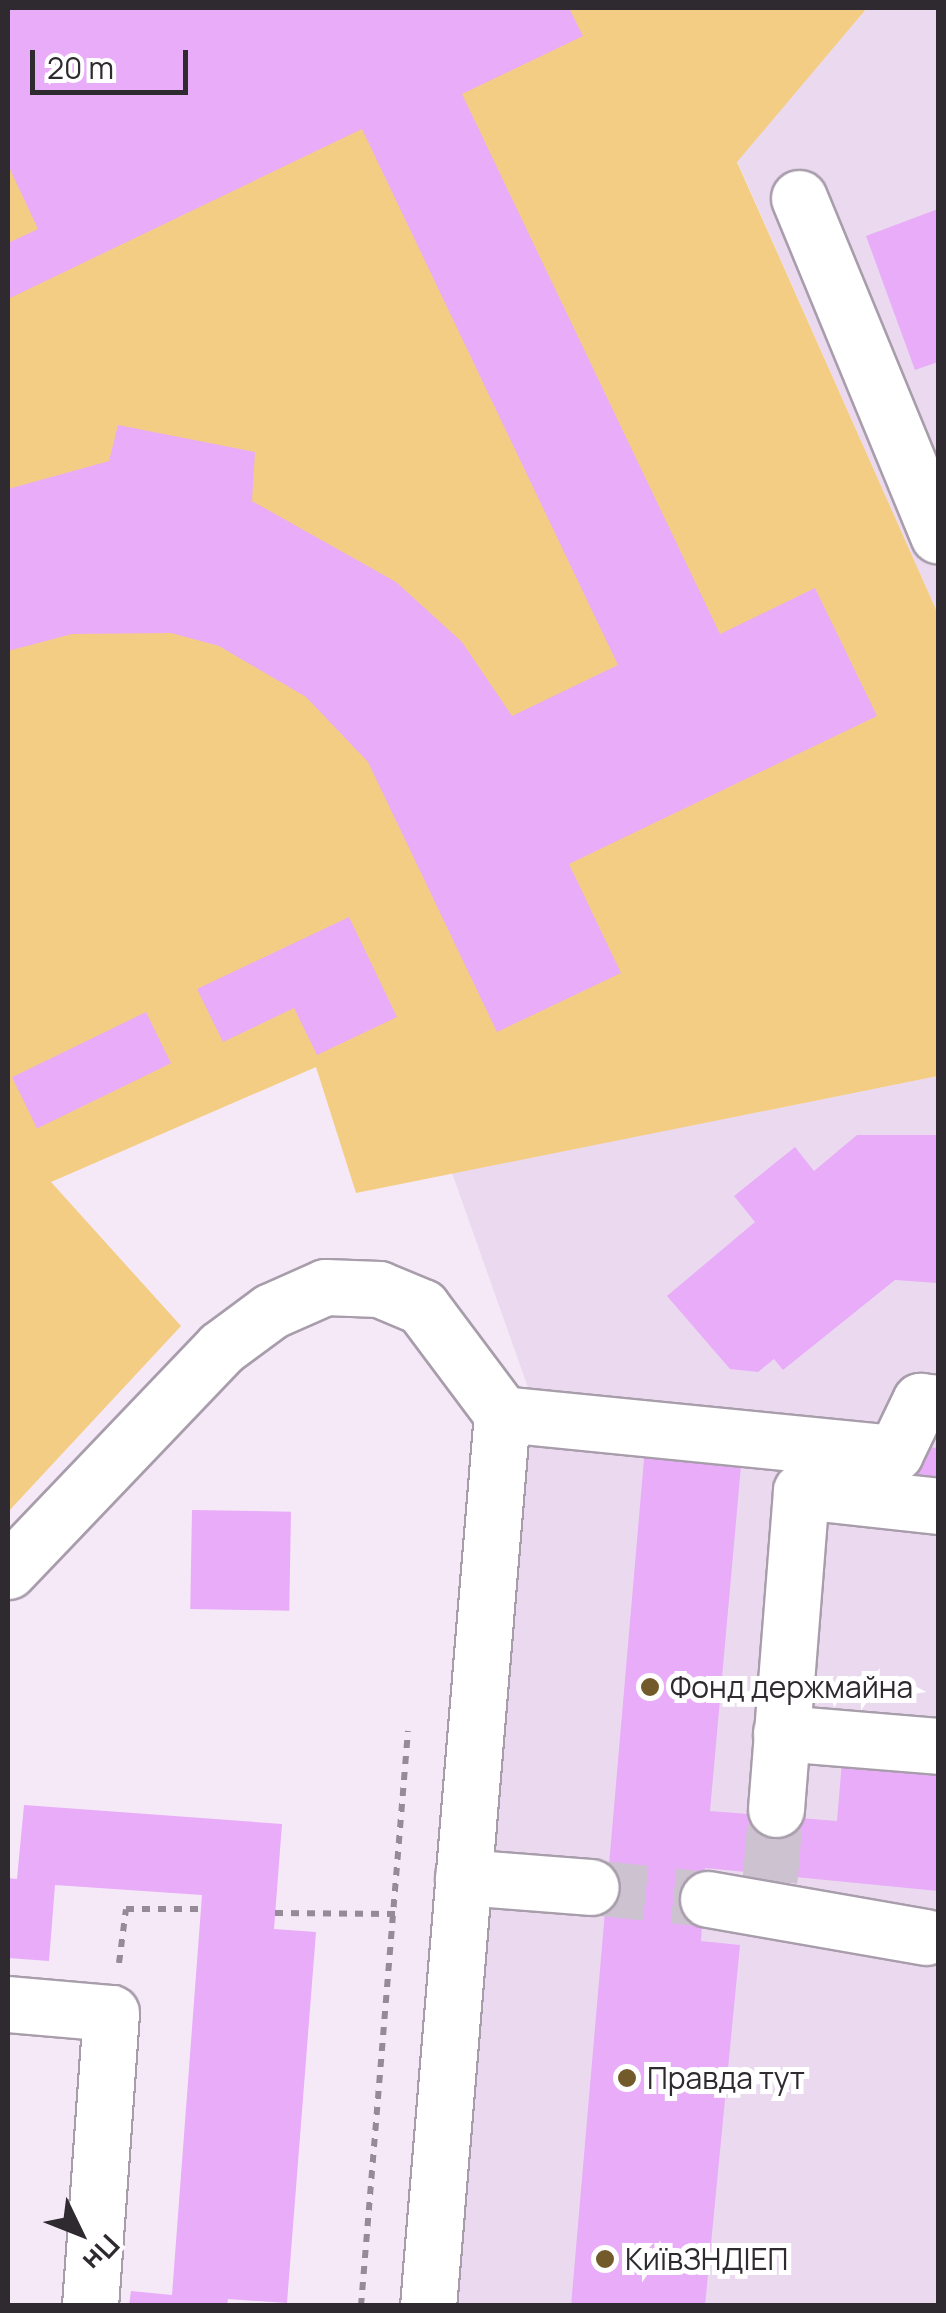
<!DOCTYPE html>
<meta charset="utf-8">
<style>
body{margin:0}
#map{position:relative;width:946px;height:2313px;overflow:hidden;background:#f5e9f8;font-family:Manrope,sans-serif}
div>[style]{position:absolute}
.built>*{inset:0;background:#ebdaef}
.green>*{inset:0;background:#f4cd84}
.building>*{inset:0;background:#e8acf8;transform-origin:0 0}
.minor-tunnel>*{height:55px;margin-top:-27.5px;transform-origin:0;background:repeating-linear-gradient(90deg,#cdc3d0 0 55px,transparent 0 83px)}
.path>*{height:6px;margin-top:-3px;transform-origin:0;background:repeating-linear-gradient(90deg,#948b96 0 8px,transparent 0 16px)}
.roads{filter:drop-shadow(2px 0 #a89dab) drop-shadow(-2px 0 #a89dab) drop-shadow(0 2px #a89dab) drop-shadow(0 -2px #a89dab)}
.minor>*{height:55px;margin:-27.5px;padding:0 27.5px;transform-origin:27.5px;border-radius:27.5px;background:#fff}
.dots>*{width:28px;height:28px;translate:-50% -50%;box-sizing:border-box;border:5px solid #fff;border-radius:50%}
span{translate:-50% -50%;white-space:nowrap;text-align:center;line-height:1.15;-webkit-text-stroke:10px #fff;paint-order:stroke}
.poi-label{font-size:30px;color:#2e2a2f}
.left{translate:0 -50%;text-align:left}
.frame{position:absolute;inset:0;border:10px solid #2e2a2f;pointer-events:none}
.north{position:absolute;left:30px;top:2183px;width:100px;height:100px;-webkit-text-stroke:8px #fff;paint-order:stroke;rotate:133deg;font-size:28px;font-weight:700;line-height:40px;text-align:center;color:#2e2a2f}
.north::after{content:'';display:block;margin:auto;width:35px;height:45px;background:#2e2a2f;clip-path:polygon(50% 0,100% 100%,50% 72%,0 100%)}
.scale{position:absolute;left:30px;top:50px;width:158px;height:45px;box-sizing:border-box;border:5px solid #2e2a2f;border-top:0;padding-left:12px;font-size:30px;line-height:35px;white-space:nowrap;color:#2e2a2f;-webkit-text-stroke:8px #fff;paint-order:stroke}
</style>
<div id="map">
<div class="built">
<i style="clip-path:polygon(867px 8px,938px 8px,938px 614px,737px 161px)"></i>
<i style="clip-path:polygon(938px 1076px,938px 2305px,452px 2305px,532px 1399px,452px 1173px)"></i>
</div>
<div class="green">
<i style="clip-path:polygon(8px 8px,867px 8px,737px 162px,938px 614px,938px 1076px,356px 1193px,316px 1067px,51px 1182px,181px 1326px,8px 1512px)"></i>
</div>
<div class="building">
<i style="clip-path:polygon(8px 8px,569px 8px,583px 36px,462px 94px,720px 634px,815px 588px,877px 716px,569px 864px,621px 973px,497px 1032px,368px 762px,306px 697px,219px 646px,171px 633px,72px 634px,8px 651px,8px 489px,109px 461px,118px 425px,255px 452px,252px 501px,396px 582px,462px 642px,512px 716px,618px 665px,362px 129px,8px 299px,8px 243px,38px 229px,8px 165px)"></i>
<i style="clip-path:polygon(938px 209px,938px 362px,915px 370px,866px 236px)"></i>
<i style="clip-path:polygon(349px 917px,397px 1017px,317px 1055px,294px 1008px,223px 1042px,197px 989px)"></i>
<i style="left:146px;top:1012px;width:57px;height:149px;rotate:64deg"></i>
<i style="clip-path:polygon(857px 1135px,938px 1135px,938px 1283px,895px 1280px,783px 1370px,774px 1359px,758px 1372px,730px 1369px,667px 1296px,755px 1222px,734px 1196px,795px 1147px,814px 1171px)"></i>
<i style="clip-path:polygon(646px 1436px,743px 1444px,710px 1811px,837px 1821px,842px 1761px,938px 1769px,938px 1891px,705px 1868px,701px 1941px,740px 1945px,705px 2306px,571px 2306px)"></i>
<i style="clip-path:polygon(917px 1446px,938px 1448px,938px 1497px,913px 1494px)"></i>
<i style="left:192px;top:1510px;width:99px;height:99px;rotate:1deg"></i>
<i style="clip-path:polygon(24px 1805px,282px 1824px,274px 1929px,316px 1932px,287px 2303px,228px 2299px,227px 2306px,129px 2306px,131px 2291px,172px 2295px,202px 1895px,55px 1885px,49px 1961px,8px 1958px,8px 1878px,17px 1879px)"></i>
</div>
<div class="minor-tunnel">
<i style="left:770px;top:1881px;width:72px;rotate:-85.2deg"></i>
<i style="left:591px;top:1887px;width:118px;rotate:5.9deg"></i>
</div>
<div class="path">
<i style="left:275px;top:1913px;width:120px;rotate:0.5deg"></i>
<i style="left:119px;top:1963px;width:54px;rotate:-82.6deg"></i>
<i style="left:126px;top:1909px;width:74px"></i>
<i style="left:361px;top:2306px;width:577px;rotate:-85.33deg"></i>
</div>
<div class="roads">
<div class="minor">
<i style="left:799px;top:198px;width:365px;rotate:67.6deg"></i>
<i style="left:502px;top:1414px;width:395px;rotate:5.7deg"></i>
<i style="left:895px;top:1453px;width:58px;rotate:-64.3deg"></i>
<i style="left:920px;top:1401px;width:18px;rotate:6deg"></i>
<i style="left:8px;top:1571px;width:308px;rotate:-46.3deg"></i>
<i style="left:221px;top:1348px;width:62px;rotate:-36.5deg"></i>
<i style="left:271px;top:1311px;width:59px;rotate:-24deg"></i>
<i style="left:325px;top:1287px;width:54px;rotate:2.1deg"></i>
<i style="left:379px;top:1289px;width:47px;rotate:22.7deg"></i>
<i style="left:422px;top:1307px;width:134px;rotate:53.2deg"></i>
<i style="left:502px;top:1414px;width:895px;rotate:94.74deg"></i>
<i style="left:781px;top:1733px;width:158px;rotate:4.7deg"></i>
<i style="left:776px;top:1809px;width:319px;rotate:-85.5deg"></i>
<i style="left:801px;top:1491px;width:138px;rotate:6.2deg"></i>
<i style="left:463px;top:1877px;width:128px;rotate:4.5deg"></i>
<i style="left:708px;top:1899px;width:221px;rotate:9.9deg"></i>
<i style="left:8px;top:2004px;width:103px;rotate:5deg"></i>
<i style="left:111px;top:2013px;width:294px;rotate:94.1deg"></i>
</div>
</div>
<div class="dots">
<i style="left:650px;top:1687px;background:#725a2b"></i>
<i style="left:627px;top:2078px;background:#725a2b"></i>
<i style="left:605px;top:2259px;background:#725a2b"></i>
</div>
<div class="poi-label">
<span class="left" style="left:670px;top:1687px">Фонд держмайна</span>
<span class="left" style="left:647px;top:2078px">Правда тут</span>
<span class="left" style="left:625px;top:2259px">КиївЗНДІЕП</span>
</div>
<div class="frame"></div>
<div class="north">Пн</div>
<div class="scale">20 m</div>
</div>
